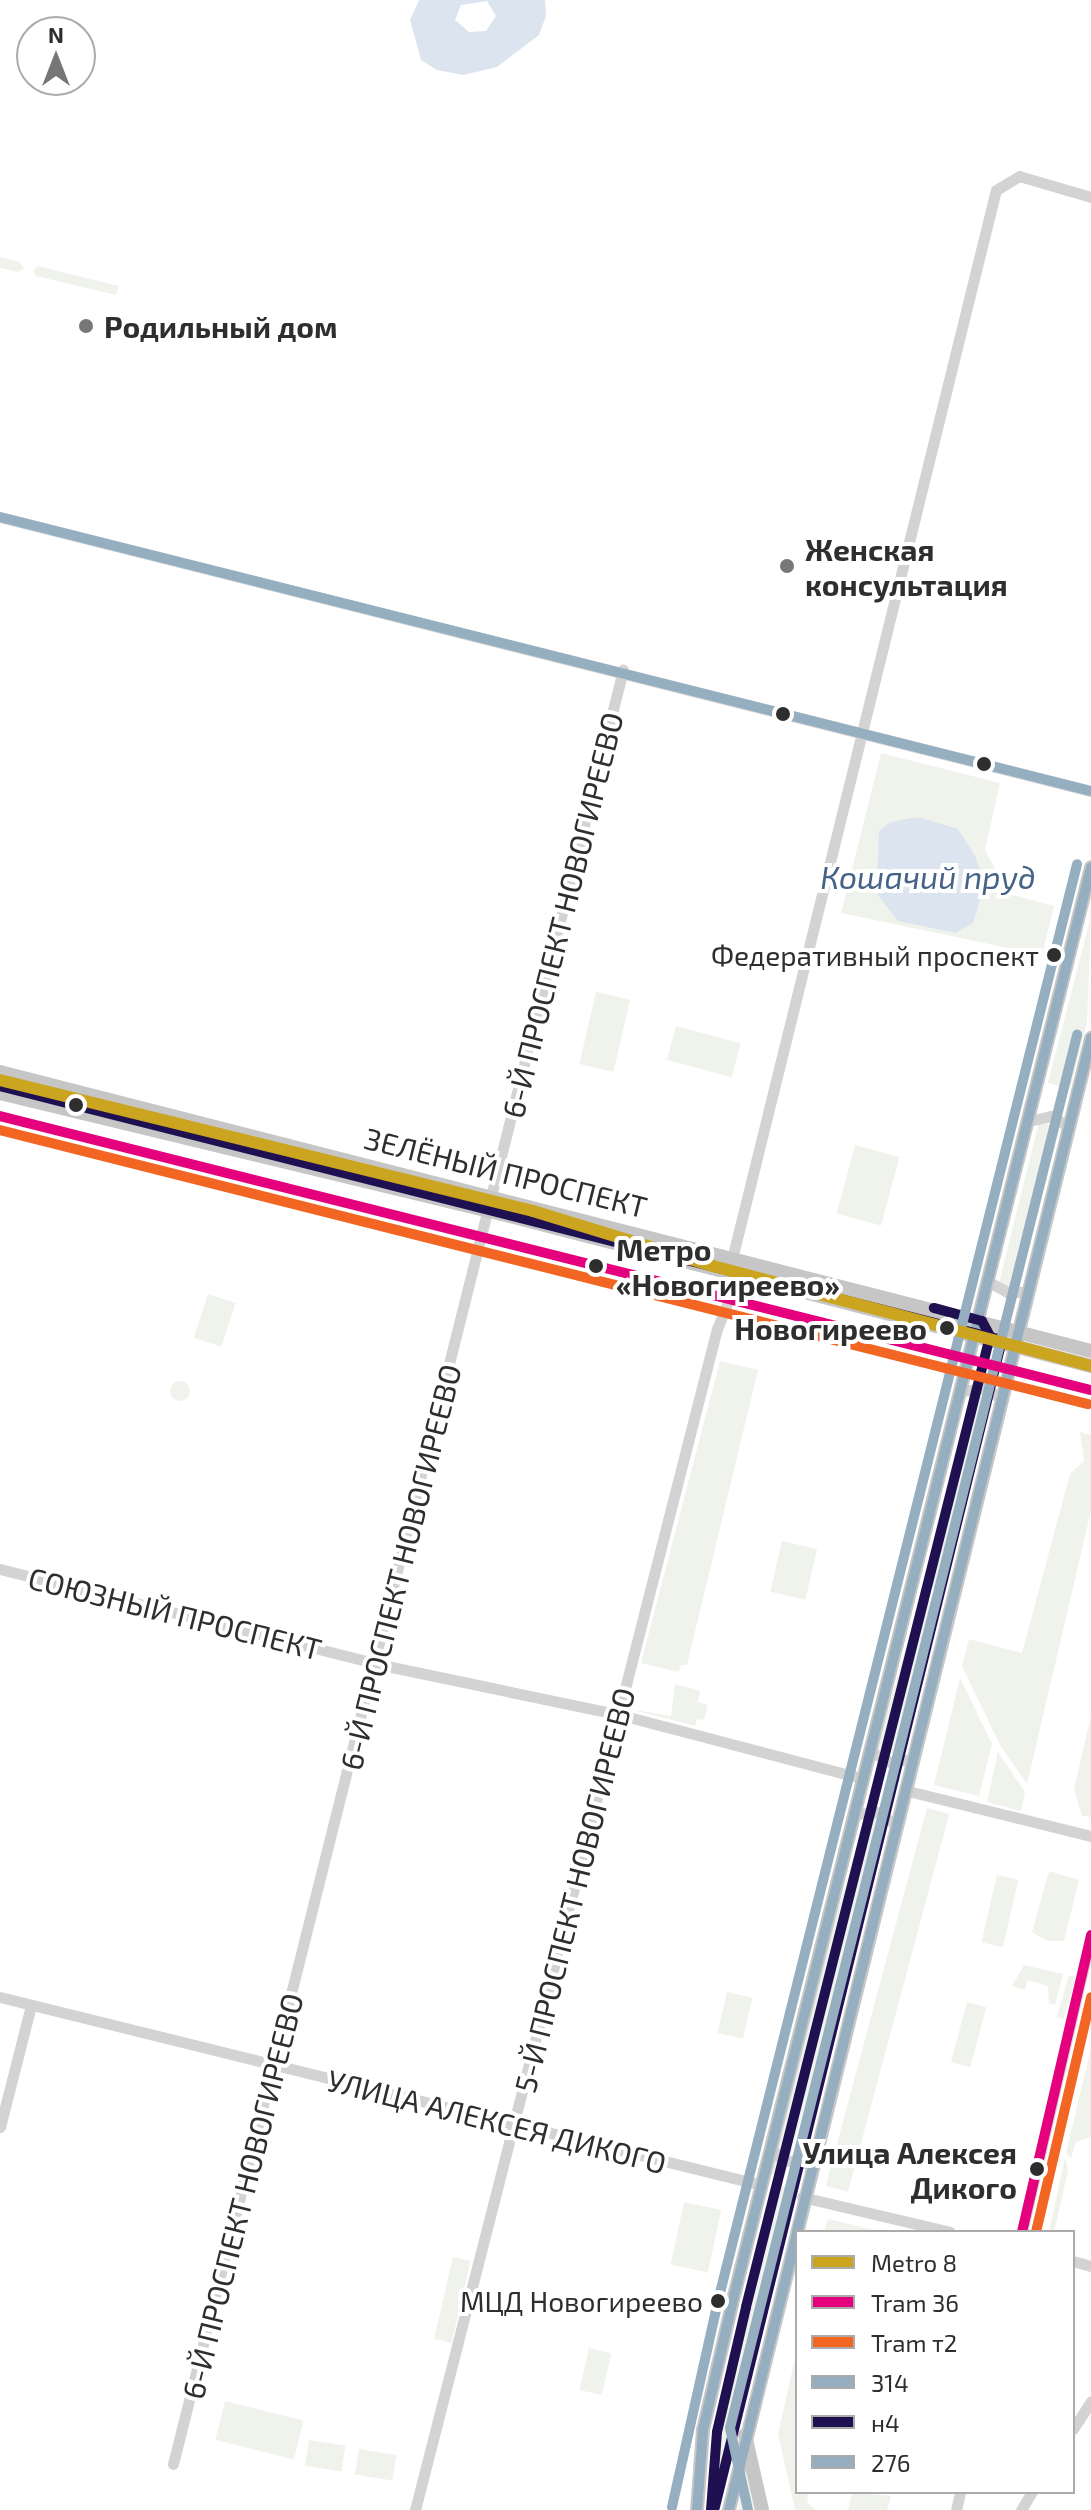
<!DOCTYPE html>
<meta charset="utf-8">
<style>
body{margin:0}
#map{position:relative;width:1091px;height:2510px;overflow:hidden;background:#fff;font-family:"Exo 2",sans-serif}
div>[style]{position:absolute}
.green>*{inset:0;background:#eff3ec;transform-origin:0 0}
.round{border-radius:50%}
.water>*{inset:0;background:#dbe4ef}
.minor>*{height:11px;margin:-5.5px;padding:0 5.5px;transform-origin:5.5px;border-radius:5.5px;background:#d3d3d3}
.major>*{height:14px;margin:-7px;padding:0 7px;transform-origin:7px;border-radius:7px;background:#c6c6c6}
.bus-1>*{height:10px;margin:-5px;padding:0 5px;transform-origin:5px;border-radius:5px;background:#96afc0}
.bus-2>*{height:10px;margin:-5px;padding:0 5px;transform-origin:5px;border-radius:5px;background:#1f1051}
.bus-3>*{height:10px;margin:-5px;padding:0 5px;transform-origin:5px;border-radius:5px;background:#96afc0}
.tram-1>*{height:10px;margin:-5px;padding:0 5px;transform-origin:5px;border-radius:5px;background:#e5007d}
.tram-2>*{height:10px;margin:-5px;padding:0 5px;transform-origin:5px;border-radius:5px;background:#f26522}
.metro-1>*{height:12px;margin:-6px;padding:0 6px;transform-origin:6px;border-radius:6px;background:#cba520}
.dots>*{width:22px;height:22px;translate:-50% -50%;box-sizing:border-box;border:4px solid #fff;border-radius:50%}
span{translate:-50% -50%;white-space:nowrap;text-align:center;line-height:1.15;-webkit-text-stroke:8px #fff;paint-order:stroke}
.bus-label{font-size:28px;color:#2e2e2e}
.right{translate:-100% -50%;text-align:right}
.poi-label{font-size:30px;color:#2e2e2e;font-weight:700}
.left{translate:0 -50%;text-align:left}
.street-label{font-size:30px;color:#2e2e2e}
.stop-label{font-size:30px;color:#2e2e2e;font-weight:700}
.water-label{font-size:32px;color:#456387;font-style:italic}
.legend{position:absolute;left:795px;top:2230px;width:280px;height:264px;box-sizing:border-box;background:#fff;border:2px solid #ababab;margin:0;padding:10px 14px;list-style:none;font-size:24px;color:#2e2e2e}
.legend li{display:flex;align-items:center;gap:16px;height:40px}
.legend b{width:40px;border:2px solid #ababab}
.north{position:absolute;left:16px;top:16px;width:80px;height:80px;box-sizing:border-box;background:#fff;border:2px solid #ababab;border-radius:50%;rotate:0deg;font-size:22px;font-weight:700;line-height:32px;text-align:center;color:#2e2e2e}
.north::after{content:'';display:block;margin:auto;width:28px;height:36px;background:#777;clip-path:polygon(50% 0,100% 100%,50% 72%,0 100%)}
</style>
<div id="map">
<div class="green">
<i style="clip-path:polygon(0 257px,20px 262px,24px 268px,18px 272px,0 268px)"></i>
<i style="clip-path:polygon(38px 266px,119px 286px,116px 295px,36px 276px,33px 271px)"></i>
<i style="clip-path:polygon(881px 753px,1000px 783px,985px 850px,1009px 894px,1054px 906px,1042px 955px,841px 913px)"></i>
<i style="clip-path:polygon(1091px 916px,1087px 1022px,1070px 1089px,1048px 1083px)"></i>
<i style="left:596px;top:992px;width:35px;height:74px;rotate:13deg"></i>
<i style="left:676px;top:1026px;width:67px;height:35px;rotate:15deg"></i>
<i style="clip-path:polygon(1039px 1122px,1060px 1127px,1019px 1288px,1008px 1288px,999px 1283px)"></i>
<i style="left:855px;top:1145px;width:46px;height:71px;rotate:15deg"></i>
<i style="left:208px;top:1294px;width:29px;height:46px;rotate:18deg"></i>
<i style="clip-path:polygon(720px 1361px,758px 1370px,687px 1665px,681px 1665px,679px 1672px,641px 1663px)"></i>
<i class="round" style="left:170px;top:1381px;width:20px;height:20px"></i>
<i style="left:972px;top:1394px;width:21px;height:198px;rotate:14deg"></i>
<i style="clip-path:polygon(1080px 1432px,1091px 1435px,1091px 1511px,1027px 1784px,1000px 1745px,962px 1666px,969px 1639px,1022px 1653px,1070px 1474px,1084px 1461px)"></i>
<i style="left:782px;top:1541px;width:36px;height:52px;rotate:13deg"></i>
<i style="left:920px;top:1598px;width:22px;height:158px;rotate:16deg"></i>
<i style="clip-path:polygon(960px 1678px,992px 1744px,979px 1796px,934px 1785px)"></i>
<i style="clip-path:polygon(675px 1684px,700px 1691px,698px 1702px,708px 1705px,704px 1720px,697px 1719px,695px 1726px,630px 1709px,671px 1716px)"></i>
<i style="clip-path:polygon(1091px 1716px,1091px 1817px,1082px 1816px,1074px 1789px)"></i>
<i style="clip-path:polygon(998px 1752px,1025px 1792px,1021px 1811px,987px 1802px)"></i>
<i style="left:927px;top:1808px;width:23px;height:391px;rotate:15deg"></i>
<i style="left:865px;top:1816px;width:22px;height:370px;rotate:16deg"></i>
<i style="clip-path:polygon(1049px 1871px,1079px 1880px,1064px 1941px,1047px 1941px,1032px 1932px)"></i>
<i style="left:997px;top:1875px;width:22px;height:69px;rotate:13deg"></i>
<i style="clip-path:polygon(1024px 1965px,1063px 1974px,1055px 2005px,1049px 2003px,1048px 1986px,1028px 1980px,1025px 1990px,1012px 1986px)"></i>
<i style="left:1069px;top:1975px;width:7px;height:44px;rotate:16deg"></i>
<i style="left:727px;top:1992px;width:26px;height:42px;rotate:13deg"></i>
<i style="left:967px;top:2002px;width:20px;height:62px;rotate:15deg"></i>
<i style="clip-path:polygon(1091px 2048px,1091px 2137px,1076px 2142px,1071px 2158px,1066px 2153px)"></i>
<i style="clip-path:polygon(1065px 2157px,1068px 2171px,1054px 2232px,1049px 2232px)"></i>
<i style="clip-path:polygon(774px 2184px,794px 2189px,719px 2510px,707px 2510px,713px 2427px)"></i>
<i style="left:684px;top:2202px;width:38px;height:64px;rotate:12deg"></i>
<i style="clip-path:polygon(828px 2219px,874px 2230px,874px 2232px,824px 2232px)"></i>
<i style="left:453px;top:2257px;width:18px;height:84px;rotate:13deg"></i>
<i style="left:589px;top:2348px;width:23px;height:43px;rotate:13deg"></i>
<i style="clip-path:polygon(797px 2350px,797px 2492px,809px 2492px,807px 2502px,816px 2510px,795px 2510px,778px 2434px)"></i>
<i style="left:225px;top:2401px;width:81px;height:40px;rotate:14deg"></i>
<i style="left:309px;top:2440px;width:37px;height:26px;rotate:9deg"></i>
<i style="left:359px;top:2449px;width:38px;height:26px;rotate:9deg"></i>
<i style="clip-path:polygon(745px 2472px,748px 2472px,756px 2510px,738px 2510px)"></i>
<i style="clip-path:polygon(852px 2492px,891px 2496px,887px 2510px,848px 2510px)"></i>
</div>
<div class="water">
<i style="clip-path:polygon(evenodd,419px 0,545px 0,546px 16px,539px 35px,497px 67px,463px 75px,437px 70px,421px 60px,410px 20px,419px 0,487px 1px,496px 16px,486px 31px,469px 32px,455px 20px,461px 5px,487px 1px)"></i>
<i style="clip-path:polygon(918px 817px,958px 829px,975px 856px,985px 885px,973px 923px,956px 933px,898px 921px,877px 894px,879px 831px,891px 822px)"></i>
</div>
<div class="minor">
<i style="left:0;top:517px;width:1125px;rotate:14.1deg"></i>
<i style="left:1029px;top:1121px;width:23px;rotate:-13deg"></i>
<i style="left:1051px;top:1116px;width:21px;rotate:31deg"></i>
<i style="left:730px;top:1267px;width:1109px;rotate:-76.13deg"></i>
<i style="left:996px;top:190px;width:27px;rotate:-31deg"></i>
<i style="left:1019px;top:176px;width:75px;rotate:16.3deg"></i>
<i style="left:989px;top:1282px;width:21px;rotate:29deg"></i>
<i style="left:1007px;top:1292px;width:21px"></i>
<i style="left:962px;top:1391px;width:23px;rotate:-7deg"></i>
<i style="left:985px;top:1388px;width:20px;rotate:33deg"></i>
<i style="left:0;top:1569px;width:389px;rotate:14.1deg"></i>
<i style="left:377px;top:1664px;width:245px;rotate:11.8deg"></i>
<i style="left:617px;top:1714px;width:255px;rotate:14.7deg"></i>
<i style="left:871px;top:1752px;width:21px;rotate:28deg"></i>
<i style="left:890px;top:1762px;width:21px;rotate:-8deg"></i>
<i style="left:904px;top:1790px;width:193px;rotate:13.8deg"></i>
<i style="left:856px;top:1814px;width:21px;rotate:-5deg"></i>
<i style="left:877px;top:1812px;width:22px;rotate:34deg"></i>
<i style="left:0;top:1997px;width:785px;rotate:13.86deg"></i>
<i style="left:0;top:2127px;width:126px;rotate:-75.7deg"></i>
<i style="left:771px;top:2149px;width:16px;rotate:43deg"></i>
<i style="left:783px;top:2160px;width:27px;rotate:8deg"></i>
<i style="left:802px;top:2197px;width:152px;rotate:13.3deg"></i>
<i style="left:1022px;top:2232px;width:305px;rotate:-76.9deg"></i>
<i style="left:1073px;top:2261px;width:19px;rotate:16deg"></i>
<i style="left:1073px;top:2429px;width:33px;rotate:-57deg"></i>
<i style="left:173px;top:2464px;width:1850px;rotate:-75.92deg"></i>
<i style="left:415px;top:2510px;width:1219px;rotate:-75.66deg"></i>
<i style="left:717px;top:1329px;width:43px;rotate:-68.2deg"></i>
<i style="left:733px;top:1289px;width:18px;rotate:-43deg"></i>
<i style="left:956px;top:2510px;width:18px;rotate:-77deg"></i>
<i style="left:1021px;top:2510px;width:21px;rotate:-59deg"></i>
</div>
<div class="major">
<i style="left:0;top:1072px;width:1126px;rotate:14.34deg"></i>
<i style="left:0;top:1093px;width:516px;rotate:13.55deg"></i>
<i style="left:502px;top:1214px;width:608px;rotate:14.47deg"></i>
<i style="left:745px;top:2435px;width:77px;rotate:77.2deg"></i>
<i style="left:697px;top:2510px;width:80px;rotate:-85.7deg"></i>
<i style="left:703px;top:2430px;width:129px;rotate:-77deg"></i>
<i style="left:732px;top:2304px;width:1481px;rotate:-75.97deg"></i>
<i style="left:729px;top:2510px;width:1516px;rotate:-76.18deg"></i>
</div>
<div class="bus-1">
<i style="left:0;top:517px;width:1125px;rotate:14.1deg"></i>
<i style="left:797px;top:2232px;width:1230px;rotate:-76.17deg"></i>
<i style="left:697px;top:2510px;width:80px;rotate:-85.7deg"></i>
<i style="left:703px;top:2430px;width:129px;rotate:-77deg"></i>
<i style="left:732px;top:2304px;width:1481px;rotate:-75.97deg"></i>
<i style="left:729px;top:2510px;width:285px;rotate:-76.2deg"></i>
</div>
<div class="bus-2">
<i style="left:0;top:1086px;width:1034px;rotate:14.22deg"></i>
<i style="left:1002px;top:1340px;width:1202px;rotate:103.82deg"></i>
<i style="left:711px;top:2510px;width:78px;rotate:-85.6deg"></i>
<i style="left:717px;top:2432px;width:128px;rotate:-76.9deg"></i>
<i style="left:746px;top:2307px;width:1001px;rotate:-75.89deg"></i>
<i style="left:990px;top:1336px;width:17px;rotate:-118deg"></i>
<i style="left:982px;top:1321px;width:50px;rotate:-164.8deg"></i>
</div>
<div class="bus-3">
<i style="left:672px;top:2507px;width:211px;rotate:-77.4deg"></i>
<i style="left:718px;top:2301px;width:1481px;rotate:-75.97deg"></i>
<i style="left:748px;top:2510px;width:84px;rotate:-102.4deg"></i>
<i style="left:730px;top:2428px;width:1436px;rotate:-76.01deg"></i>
</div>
<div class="tram-1">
<i style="left:0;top:1116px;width:1125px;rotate:14.1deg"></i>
<i style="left:1022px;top:2232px;width:305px;rotate:-76.9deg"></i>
</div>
<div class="tram-2">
<i style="left:0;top:1130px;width:1122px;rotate:14.14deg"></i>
<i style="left:1036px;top:2232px;width:241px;rotate:-76.8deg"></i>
</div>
<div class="metro-1">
<i style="left:0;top:1080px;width:549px;rotate:13.81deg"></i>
<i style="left:533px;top:1211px;width:188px;rotate:17deg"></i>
<i style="left:713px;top:1266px;width:391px;rotate:14.8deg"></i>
</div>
<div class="dots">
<i style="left:86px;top:326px;background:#777"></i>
<i style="left:787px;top:566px;background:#777"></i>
<i style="left:783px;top:714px;background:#2e2e2e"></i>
<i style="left:984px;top:764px;background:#2e2e2e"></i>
<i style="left:1054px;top:955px;background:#2e2e2e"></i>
<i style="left:76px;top:1105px;background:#2e2e2e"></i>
<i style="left:596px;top:1266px;background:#2e2e2e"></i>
<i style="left:947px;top:1328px;background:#2e2e2e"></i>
<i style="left:1037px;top:2169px;background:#2e2e2e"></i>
<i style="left:718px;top:2301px;background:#2e2e2e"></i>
</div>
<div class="bus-label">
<span class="right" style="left:1039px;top:955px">Федеративный проспект</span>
<span class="right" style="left:703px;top:2301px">МЦД Новогиреево</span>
</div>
<div class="poi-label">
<span class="left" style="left:104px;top:326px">Родильный дом</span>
<span class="left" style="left:805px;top:566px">Женская<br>консультация</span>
</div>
<div class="street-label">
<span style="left:562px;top:915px;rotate:-76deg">6-Й ПРОСПЕКТ НОВОГИРЕЕВО</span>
<span style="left:506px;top:1172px;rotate:14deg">ЗЕЛЁНЫЙ ПРОСПЕКТ</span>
<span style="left:400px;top:1567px;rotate:-76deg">6-Й ПРОСПЕКТ НОВОГИРЕЕВО</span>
<span style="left:175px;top:1613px;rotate:14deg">СОЮЗНЫЙ ПРОСПЕКТ</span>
<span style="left:574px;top:1890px;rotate:-76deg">5-Й ПРОСПЕКТ НОВОГИРЕЕВО</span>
<span style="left:497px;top:2121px;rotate:14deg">УЛИЦА АЛЕКСЕЯ ДИКОГО</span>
<span style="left:242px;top:2196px;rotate:-76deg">6-Й ПРОСПЕКТ НОВОГИРЕЕВО</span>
</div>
<div class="stop-label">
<span class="left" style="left:616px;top:1266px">Метро<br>«Новогиреево»</span>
<span class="right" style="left:927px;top:1328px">Новогиреево</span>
<span class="right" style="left:1017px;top:2169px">Улица Алексея<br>Дикого</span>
</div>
<div class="water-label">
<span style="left:928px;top:876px">Кошачий пруд</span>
</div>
<ul class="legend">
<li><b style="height:10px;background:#cba520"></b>Metro 8</li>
<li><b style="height:10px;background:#e5007d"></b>Tram 36</li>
<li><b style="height:10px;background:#f26522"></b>Tram т2</li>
<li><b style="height:10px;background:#96afc0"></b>314</li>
<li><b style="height:10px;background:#1f1051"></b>н4</li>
<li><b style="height:10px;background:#96afc0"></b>276</li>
</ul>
<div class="north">N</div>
</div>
